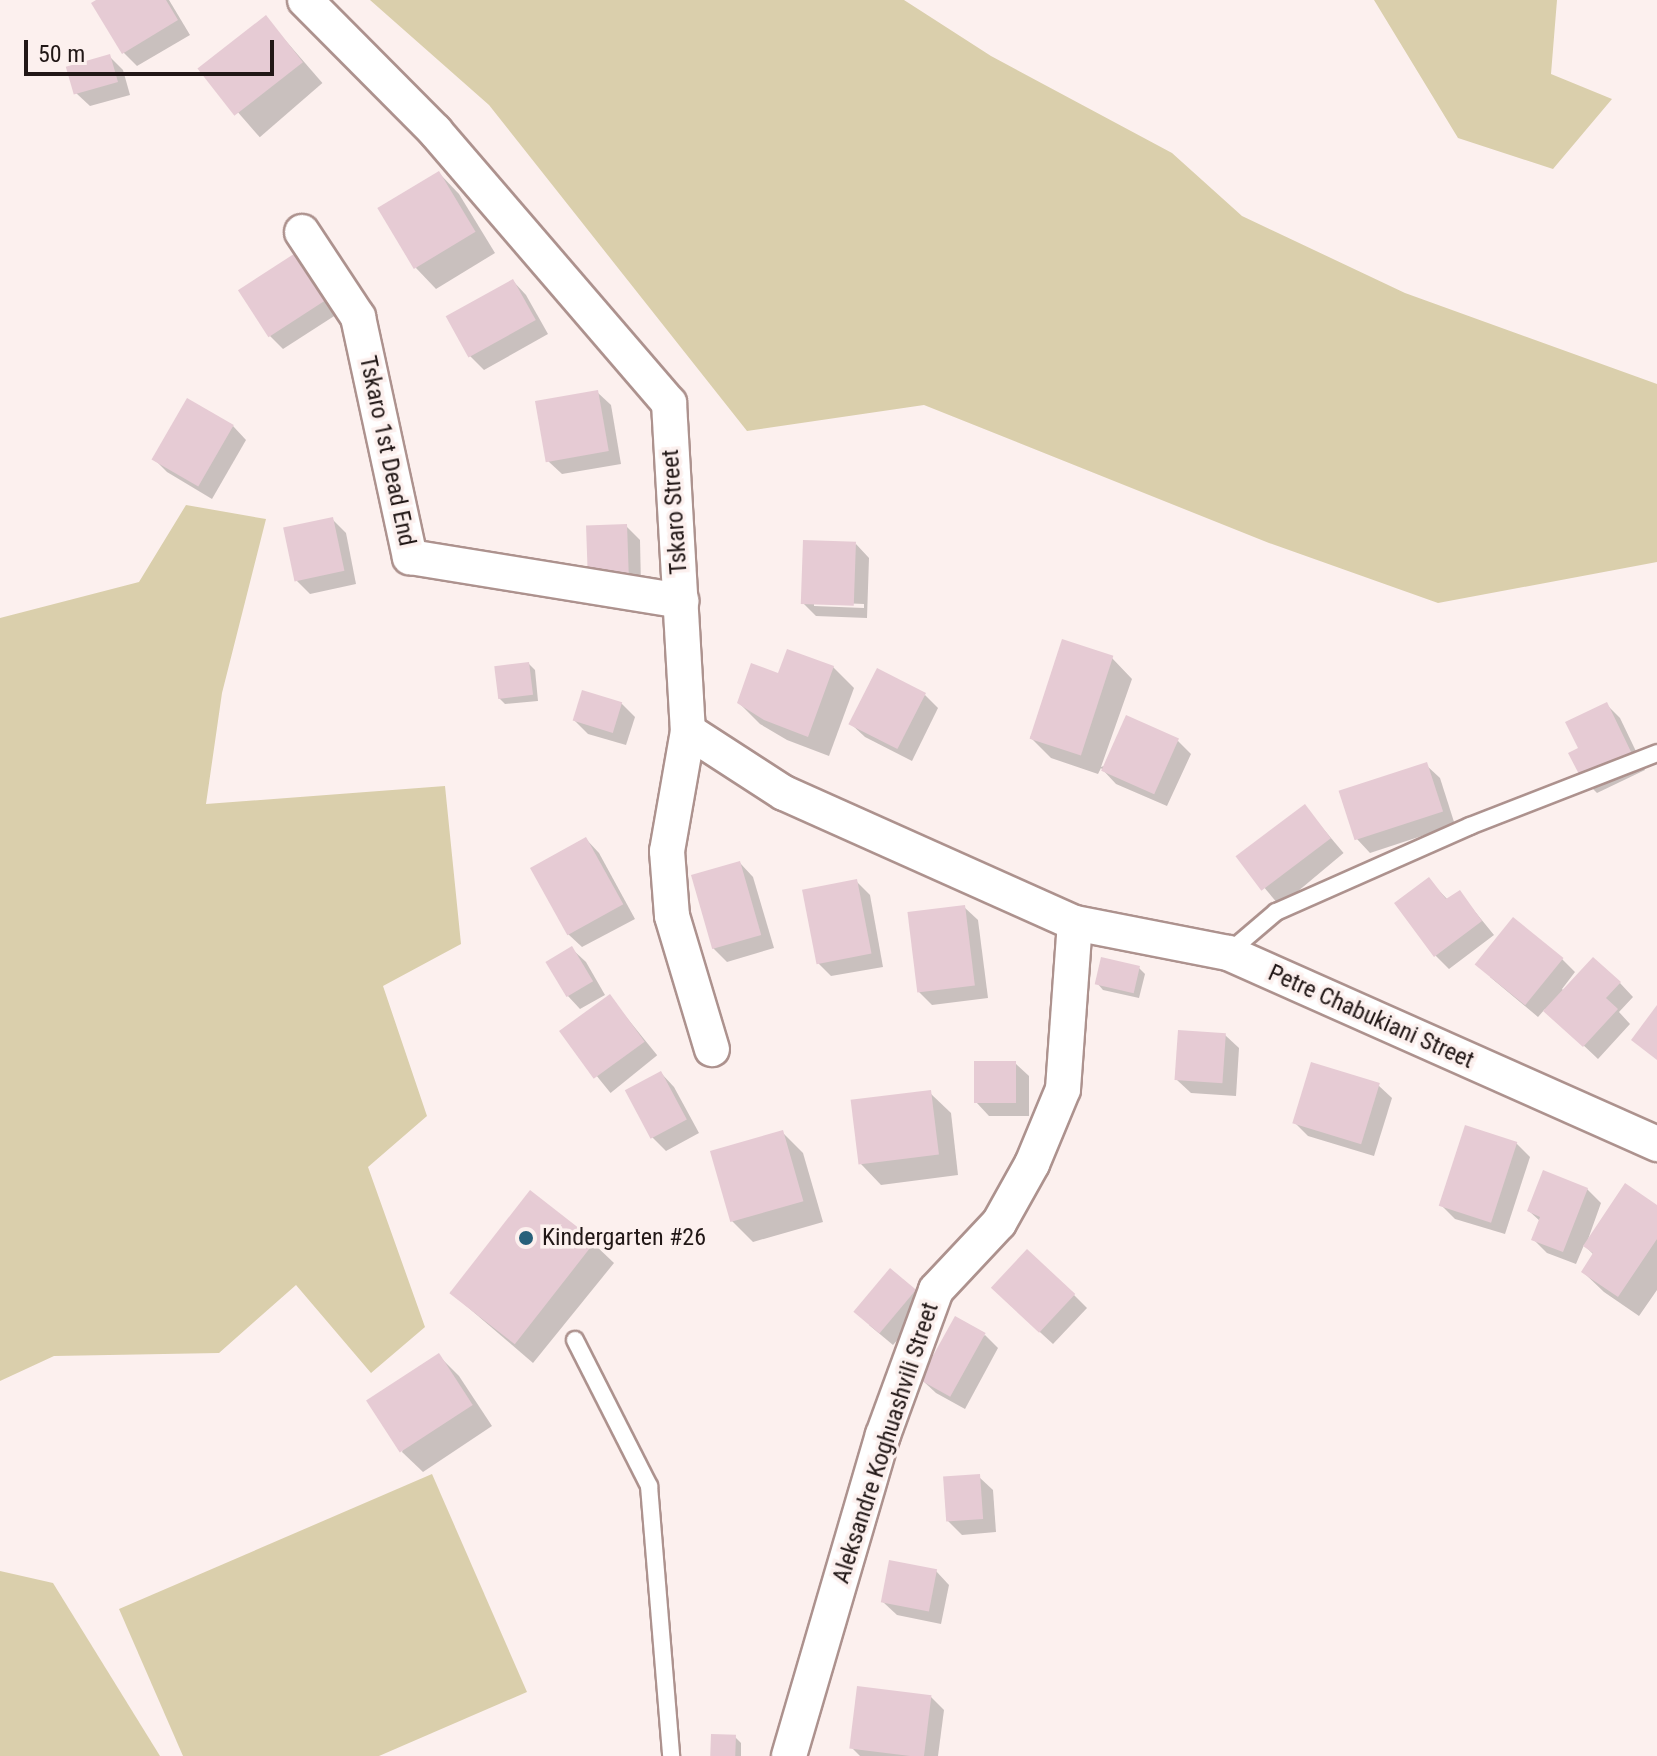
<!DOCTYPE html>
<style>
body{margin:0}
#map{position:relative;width:1657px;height:1756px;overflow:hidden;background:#fcf0ee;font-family:"Roboto Condensed",sans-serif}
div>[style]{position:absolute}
.green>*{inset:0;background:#dacfac}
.shadow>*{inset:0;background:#0003;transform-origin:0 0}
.building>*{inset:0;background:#e6cbd4;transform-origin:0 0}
.roads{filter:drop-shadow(2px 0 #ad928e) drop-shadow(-2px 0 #ad928e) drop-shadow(0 2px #ad928e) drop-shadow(0 -2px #ad928e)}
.lane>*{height:16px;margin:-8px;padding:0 8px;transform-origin:8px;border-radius:8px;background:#fff}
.street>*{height:34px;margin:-17px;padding:0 17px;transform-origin:17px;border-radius:17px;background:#fff}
.dots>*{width:22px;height:22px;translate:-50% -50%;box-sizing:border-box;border:4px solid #fcf0ee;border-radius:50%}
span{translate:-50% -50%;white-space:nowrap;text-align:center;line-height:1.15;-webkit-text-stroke:7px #fcf0ee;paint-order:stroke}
.street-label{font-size:24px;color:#211716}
.poi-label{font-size:24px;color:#211716}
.left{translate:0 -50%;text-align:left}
.scale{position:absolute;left:24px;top:40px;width:250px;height:36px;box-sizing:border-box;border:4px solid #211716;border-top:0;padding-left:10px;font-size:24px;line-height:28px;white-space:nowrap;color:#211716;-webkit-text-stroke:6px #fcf0ee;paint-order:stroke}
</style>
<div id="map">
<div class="green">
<i style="clip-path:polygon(370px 0,904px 0,991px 56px,1172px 153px,1242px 216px,1405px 293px,1657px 384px,1657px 562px,1438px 603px,1269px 543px,924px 405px,747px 431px,489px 105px)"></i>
<i style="clip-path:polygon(1374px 0,1557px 0,1551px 74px,1612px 99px,1553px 169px,1458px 138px)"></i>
<i style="clip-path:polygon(186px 505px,266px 519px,222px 693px,206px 804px,445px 786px,461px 944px,383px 986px,427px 1116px,368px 1167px,425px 1327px,371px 1373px,296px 1285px,219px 1353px,54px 1356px,0 1381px,0 618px,139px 582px)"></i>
<i style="clip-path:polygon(432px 1474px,527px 1692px,379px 1756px,183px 1756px,119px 1609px)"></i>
<i style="clip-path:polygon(0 1571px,53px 1583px,160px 1756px,0 1756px)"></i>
</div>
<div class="shadow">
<i style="clip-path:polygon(100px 0,169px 0,190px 35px,137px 66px,124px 53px)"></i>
<i style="left:266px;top:18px;width:86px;height:83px;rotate:49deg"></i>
<i style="clip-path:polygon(110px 57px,123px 70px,130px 95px,90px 106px,76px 93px)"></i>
<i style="clip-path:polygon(439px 173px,459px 194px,495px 253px,436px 289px,416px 268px)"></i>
<i style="clip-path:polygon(300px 253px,342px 311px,283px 349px,270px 336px)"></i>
<i style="clip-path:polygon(513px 281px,526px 295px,548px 334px,484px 370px,470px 356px)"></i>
<i style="clip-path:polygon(597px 392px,611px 405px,621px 464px,562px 474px,548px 461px)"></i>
<i style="clip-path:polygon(233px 426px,246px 440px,212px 499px,167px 472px,154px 459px)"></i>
<i style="clip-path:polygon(332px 519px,346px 533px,356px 584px,310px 594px,296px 580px)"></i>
<i style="clip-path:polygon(626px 526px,640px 540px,641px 587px,604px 589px)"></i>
<i style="clip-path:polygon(evenodd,856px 544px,869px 558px,867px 618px,816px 616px,803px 603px,856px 544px,814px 602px,864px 604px,864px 608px,814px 606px,814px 602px)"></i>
<i style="clip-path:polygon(1112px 658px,1132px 679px,1101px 767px,1178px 741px,1191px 754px,1167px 806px,1116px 784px,1101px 768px,1098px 774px,1051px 758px,1030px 737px)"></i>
<i style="clip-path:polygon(529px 664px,535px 670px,538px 701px,505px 704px,499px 698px)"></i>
<i style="clip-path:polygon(833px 667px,854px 688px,829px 756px,787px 740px,760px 724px,739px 703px,779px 675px)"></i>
<i style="clip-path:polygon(925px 695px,938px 708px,912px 761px,865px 737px,851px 724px)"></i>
<i style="clip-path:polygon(621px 703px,635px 717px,626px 745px,588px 734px,575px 721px)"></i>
<i style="clip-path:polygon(1606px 704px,1620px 718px,1645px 770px,1597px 793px,1583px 779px,1581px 749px)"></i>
<i style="clip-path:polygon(1426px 765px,1440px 778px,1455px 825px,1370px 853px,1357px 839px)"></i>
<i style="left:1305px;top:807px;width:60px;height:83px;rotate:50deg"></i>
<i style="clip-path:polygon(586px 839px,599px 853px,635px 919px,582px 947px,568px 934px)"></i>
<i style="clip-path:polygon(740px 863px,753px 877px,774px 948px,727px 962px,713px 948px)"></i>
<i style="clip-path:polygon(1429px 880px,1448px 900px,1459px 892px,1494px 935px,1449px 969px,1435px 955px)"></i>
<i style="clip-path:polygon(856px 881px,870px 895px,883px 967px,831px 976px,818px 963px)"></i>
<i style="clip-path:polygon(964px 907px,978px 920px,988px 998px,932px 1005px,919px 992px)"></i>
<i style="clip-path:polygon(572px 949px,586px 962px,605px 995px,580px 1009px,567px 995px)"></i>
<i style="clip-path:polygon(1562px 959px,1575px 972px,1562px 989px,1564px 991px,1620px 983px,1633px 997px,1619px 1012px,1630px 1024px,1598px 1059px,1545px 1009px,1538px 1017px,1490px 977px)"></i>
<i style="clip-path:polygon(1139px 968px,1145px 974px,1139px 998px,1103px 990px,1097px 983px)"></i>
<i style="left:610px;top:997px;width:75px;height:60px;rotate:51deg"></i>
<i style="clip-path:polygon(1225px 1035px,1239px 1048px,1236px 1096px,1191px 1093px,1177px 1080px)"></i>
<i style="clip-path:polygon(1015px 1063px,1029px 1076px,1029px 1116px,989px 1116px,976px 1102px)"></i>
<i style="clip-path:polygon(661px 1073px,674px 1087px,699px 1133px,666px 1151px,652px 1137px)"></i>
<i style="clip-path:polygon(1378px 1085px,1392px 1098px,1374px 1156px,1308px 1136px,1295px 1123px)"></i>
<i style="clip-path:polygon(930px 1093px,951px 1113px,958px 1175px,881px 1185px,861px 1164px)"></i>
<i style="clip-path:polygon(783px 1133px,803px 1153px,823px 1222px,753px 1242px,732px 1221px)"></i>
<i style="clip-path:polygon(1516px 1143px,1530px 1157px,1505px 1234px,1455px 1219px,1442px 1206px)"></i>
<i style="clip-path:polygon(1587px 1189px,1601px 1203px,1586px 1245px,1657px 1207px,1657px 1290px,1639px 1316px,1604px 1292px,1583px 1272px,1594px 1255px,1584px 1245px,1576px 1264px,1547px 1253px,1534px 1240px,1541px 1222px,1529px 1211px)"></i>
<i style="clip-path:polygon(593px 1243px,614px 1263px,533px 1363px,450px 1292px)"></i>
<i style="clip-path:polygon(914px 1291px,928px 1305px,893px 1345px,869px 1325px)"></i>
<i style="clip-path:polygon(1074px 1295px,1087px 1308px,1053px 1344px,1006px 1301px)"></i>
<i style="clip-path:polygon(985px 1335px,998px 1348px,965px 1409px,936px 1393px,922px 1380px)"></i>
<i style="clip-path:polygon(438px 1355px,459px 1376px,492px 1426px,423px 1472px,402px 1452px)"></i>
<i style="clip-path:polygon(979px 1477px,993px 1490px,996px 1532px,962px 1535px,948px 1521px)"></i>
<i style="clip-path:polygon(936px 1571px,949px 1585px,941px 1624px,897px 1615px,883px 1602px)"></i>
<i style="clip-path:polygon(930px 1696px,944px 1710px,938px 1756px,860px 1756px,852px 1748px)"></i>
<i style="clip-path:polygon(735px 1737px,741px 1743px,741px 1756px,712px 1756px)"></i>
</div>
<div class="building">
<i style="clip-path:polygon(96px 0,166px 0,178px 20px,122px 54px,91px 3px)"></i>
<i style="left:266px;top:15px;width:60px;height:87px;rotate:52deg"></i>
<i style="left:110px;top:54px;width:29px;height:46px;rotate:74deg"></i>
<i style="left:439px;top:171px;width:71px;height:72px;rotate:59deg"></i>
<i style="left:300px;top:250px;width:56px;height:74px;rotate:57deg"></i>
<i style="left:513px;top:279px;width:47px;height:77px;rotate:61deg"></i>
<i style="left:598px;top:390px;width:62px;height:64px;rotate:80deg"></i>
<i style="left:187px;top:398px;width:54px;height:71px;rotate:30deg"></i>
<i style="left:333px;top:517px;width:55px;height:51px;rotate:78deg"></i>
<i style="left:627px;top:524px;width:51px;height:41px;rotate:88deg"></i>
<i style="left:803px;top:540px;width:53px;height:64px;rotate:2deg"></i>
<i style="left:1062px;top:639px;width:54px;height:105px;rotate:18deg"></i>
<i style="clip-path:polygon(787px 649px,834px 666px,808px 737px,764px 720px,737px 703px,751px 663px,778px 673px)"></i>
<i style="left:529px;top:662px;width:33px;height:35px;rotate:83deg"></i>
<i style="left:877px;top:668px;width:55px;height:63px;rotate:27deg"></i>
<i style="left:582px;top:690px;width:42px;height:32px;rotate:17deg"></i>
<i style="clip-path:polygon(1607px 702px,1633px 756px,1582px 780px,1568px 753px,1578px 748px,1565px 722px)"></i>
<i style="left:1126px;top:715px;width:58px;height:61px;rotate:24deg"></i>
<i style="left:1427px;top:762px;width:52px;height:93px;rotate:72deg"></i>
<i style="left:1305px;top:804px;width:43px;height:87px;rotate:53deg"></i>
<i style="left:586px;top:837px;width:77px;height:64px;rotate:61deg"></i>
<i style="left:740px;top:861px;width:77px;height:51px;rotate:74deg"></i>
<i style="clip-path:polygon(1429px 877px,1446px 899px,1460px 890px,1482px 921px,1434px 957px,1394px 903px)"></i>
<i style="left:857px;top:879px;width:76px;height:56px;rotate:79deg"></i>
<i style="left:965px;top:905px;width:81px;height:58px;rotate:83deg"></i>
<i style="left:1513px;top:917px;width:65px;height:61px;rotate:39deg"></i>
<i style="left:572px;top:946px;width:41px;height:31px;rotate:59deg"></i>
<i style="left:1101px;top:957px;width:40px;height:28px;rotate:13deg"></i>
<i style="clip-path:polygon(1593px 957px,1621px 982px,1606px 998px,1618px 1009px,1583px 1047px,1543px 1011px)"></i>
<i style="left:610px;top:994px;width:59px;height:63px;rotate:54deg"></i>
<i style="clip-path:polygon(1657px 1005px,1657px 1060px,1631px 1040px)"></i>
<i style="left:1178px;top:1030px;width:48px;height:50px;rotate:4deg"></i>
<i style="left:974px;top:1061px;width:42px;height:42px"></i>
<i style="left:1311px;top:1062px;width:72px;height:64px;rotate:17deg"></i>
<i style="left:661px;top:1071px;width:55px;height:41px;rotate:62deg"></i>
<i style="left:931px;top:1090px;width:65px;height:81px;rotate:83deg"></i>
<i style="left:1465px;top:1125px;width:55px;height:85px;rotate:18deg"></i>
<i style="left:783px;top:1130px;width:74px;height:76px;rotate:74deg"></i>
<i style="clip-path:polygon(1543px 1170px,1588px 1188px,1563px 1252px,1531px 1240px,1540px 1217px,1527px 1211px)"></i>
<i style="clip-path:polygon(1625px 1183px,1657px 1205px,1657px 1239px,1618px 1297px,1581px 1272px,1593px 1253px,1583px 1246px)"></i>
<i style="left:530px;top:1190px;width:83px;height:131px;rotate:38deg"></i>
<i style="left:1027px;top:1249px;width:66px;height:53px;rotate:43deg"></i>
<i style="left:890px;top:1268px;width:34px;height:57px;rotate:40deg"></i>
<i style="left:955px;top:1316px;width:35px;height:73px;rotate:29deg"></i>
<i style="left:439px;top:1353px;width:62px;height:87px;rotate:57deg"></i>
<i style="left:980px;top:1474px;width:45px;height:37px;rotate:86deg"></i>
<i style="left:889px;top:1560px;width:49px;height:43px;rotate:11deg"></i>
<i style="left:857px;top:1686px;width:75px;height:63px;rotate:7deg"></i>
<i style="left:711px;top:1734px;width:25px;height:22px;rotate:2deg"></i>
</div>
<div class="roads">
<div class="lane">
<i style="left:1228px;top:953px;width:63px;rotate:-40.5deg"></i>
<i style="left:1276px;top:912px;width:212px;rotate:-23.9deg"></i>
<i style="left:1470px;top:826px;width:201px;rotate:-21.3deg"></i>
<i style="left:575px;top:1340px;width:164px;rotate:63.1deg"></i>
<i style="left:649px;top:1486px;width:271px;rotate:85.3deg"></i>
</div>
<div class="street">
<i style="left:305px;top:0;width:185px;rotate:45.2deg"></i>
<i style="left:435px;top:131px;width:359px;rotate:49.3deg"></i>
<i style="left:669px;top:403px;width:329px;rotate:86.7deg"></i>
<i style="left:688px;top:731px;width:114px;rotate:32.9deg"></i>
<i style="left:784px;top:793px;width:319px;rotate:24.1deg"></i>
<i style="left:1075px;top:923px;width:156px;rotate:11.1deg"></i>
<i style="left:1228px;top:953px;width:470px;rotate:24deg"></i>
<i style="left:302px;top:232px;width:102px;rotate:56.6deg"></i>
<i style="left:358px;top:317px;width:246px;rotate:77.8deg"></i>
<i style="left:410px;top:557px;width:275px;rotate:9.2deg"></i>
<i style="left:688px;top:731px;width:122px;rotate:99.9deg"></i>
<i style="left:667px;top:851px;width:65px;rotate:85.6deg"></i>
<i style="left:672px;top:916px;width:139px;rotate:73.3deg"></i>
<i style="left:789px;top:1756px;width:334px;rotate:-73.7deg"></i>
<i style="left:883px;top:1435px;width:154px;rotate:-69.9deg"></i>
<i style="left:936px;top:1290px;width:92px;rotate:-46.8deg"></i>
<i style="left:999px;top:1223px;width:68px;rotate:-60.8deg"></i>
<i style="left:1032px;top:1164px;width:81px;rotate:-67.5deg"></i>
<i style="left:1063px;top:1089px;width:166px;rotate:-85.9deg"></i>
</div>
</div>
<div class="dots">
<i style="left:526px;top:1238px;background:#28607a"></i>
</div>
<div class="street-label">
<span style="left:387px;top:451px;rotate:78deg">Tskaro 1st Dead End</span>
<span style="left:675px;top:512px;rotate:-94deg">Tskaro Street</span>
<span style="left:1371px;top:1017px;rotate:24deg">Petre Chabukiani Street</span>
<span style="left:886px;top:1443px;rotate:-72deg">Aleksandre Koghuashvili Street</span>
</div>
<div class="poi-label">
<span class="left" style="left:542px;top:1238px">Kindergarten #26</span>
</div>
<div class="scale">50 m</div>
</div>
